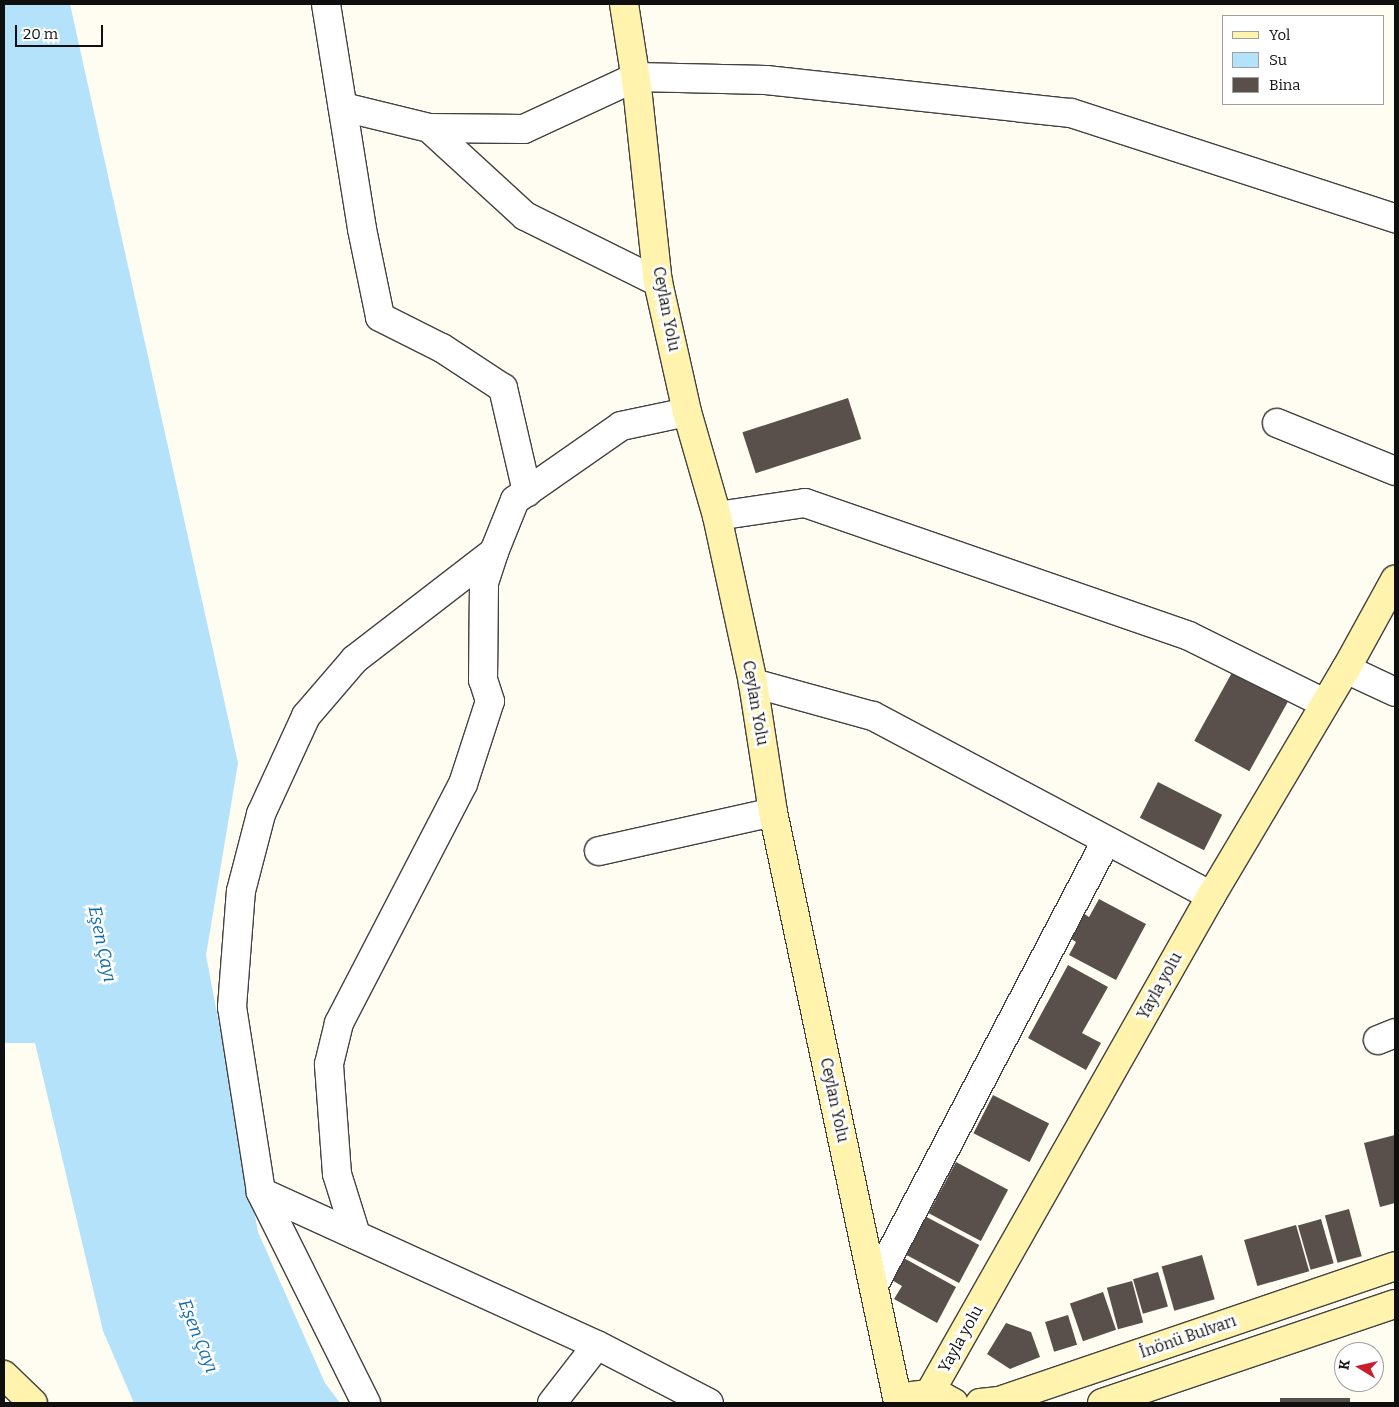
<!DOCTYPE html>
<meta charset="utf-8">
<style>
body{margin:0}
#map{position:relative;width:1399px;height:1407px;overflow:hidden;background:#fffcf2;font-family:Bitter,serif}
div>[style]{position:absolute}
.water>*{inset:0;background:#b3e2fa}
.building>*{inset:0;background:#59504b;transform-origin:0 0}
.roads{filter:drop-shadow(1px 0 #424242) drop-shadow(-1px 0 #424242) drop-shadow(0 1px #424242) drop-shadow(0 -1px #424242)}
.street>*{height:28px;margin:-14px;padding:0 14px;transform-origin:14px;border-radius:14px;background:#fff}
.secondary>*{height:28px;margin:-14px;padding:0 14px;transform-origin:14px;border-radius:14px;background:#fff3ad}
span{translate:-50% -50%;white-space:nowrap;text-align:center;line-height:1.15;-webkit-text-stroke:5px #fff;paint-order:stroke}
.street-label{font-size:16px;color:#0f0f0f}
.water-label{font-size:18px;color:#0f6caa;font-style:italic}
.frame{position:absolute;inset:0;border:5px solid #0f0f0f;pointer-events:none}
.legend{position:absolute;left:1222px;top:15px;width:162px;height:90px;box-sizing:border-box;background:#fff;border:1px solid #9f9f9f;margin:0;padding:6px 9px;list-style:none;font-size:15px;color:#0f0f0f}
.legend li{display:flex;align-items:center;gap:10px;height:25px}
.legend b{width:25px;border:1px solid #9f9f9f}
.north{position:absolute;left:1334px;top:1342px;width:50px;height:50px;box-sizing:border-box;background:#fff;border:1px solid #9f9f9f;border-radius:50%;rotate:279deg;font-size:14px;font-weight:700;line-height:20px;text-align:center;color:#0f0f0f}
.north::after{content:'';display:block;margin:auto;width:18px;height:22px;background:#c91d2b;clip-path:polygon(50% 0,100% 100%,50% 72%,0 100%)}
.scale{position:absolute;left:15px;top:25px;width:88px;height:22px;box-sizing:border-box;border:2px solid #0f0f0f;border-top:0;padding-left:6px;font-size:15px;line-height:18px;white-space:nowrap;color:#0f0f0f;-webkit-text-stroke:4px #fff;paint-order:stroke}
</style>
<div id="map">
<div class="water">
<i style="clip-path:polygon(4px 4px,70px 4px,238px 763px,206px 955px,258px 1232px,325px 1383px,340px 1403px,134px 1403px,103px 1331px,35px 1043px,4px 1043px)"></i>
</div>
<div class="building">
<i style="left:848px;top:398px;width:43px;height:111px;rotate:72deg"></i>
<i style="left:1234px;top:669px;width:63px;height:82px;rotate:29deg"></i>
<i style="left:1158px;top:782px;width:72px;height:40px;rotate:27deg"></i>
<i style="clip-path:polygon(1099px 899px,1146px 924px,1116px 980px,1069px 955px,1076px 942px,1070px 938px,1083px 913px,1089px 917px)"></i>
<i style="clip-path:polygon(1068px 965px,1108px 987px,1082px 1033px,1101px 1043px,1086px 1070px,1028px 1038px)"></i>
<i style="left:993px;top:1095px;width:63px;height:43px;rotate:27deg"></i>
<i style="clip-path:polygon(1395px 1135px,1395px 1203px,1380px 1207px,1364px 1143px)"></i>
<i style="left:956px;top:1162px;width:59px;height:58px;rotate:28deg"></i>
<i style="left:1349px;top:1209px;width:49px;height:25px;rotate:75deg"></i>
<i style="left:921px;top:1214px;width:66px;height:43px;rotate:28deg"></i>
<i style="left:1321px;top:1219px;width:46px;height:24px;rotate:74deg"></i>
<i style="left:1296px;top:1225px;width:48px;height:54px;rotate:74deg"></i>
<i style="left:1202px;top:1255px;width:46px;height:42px;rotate:74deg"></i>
<i style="clip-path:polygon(902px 1257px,956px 1287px,937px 1323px,894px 1299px,902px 1286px,890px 1279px)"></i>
<i style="left:1158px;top:1272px;width:36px;height:26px;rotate:74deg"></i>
<i style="left:1132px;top:1281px;width:43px;height:26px;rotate:75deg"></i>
<i style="left:1103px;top:1292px;width:40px;height:35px;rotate:71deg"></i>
<i style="left:1068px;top:1315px;width:31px;height:24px;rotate:73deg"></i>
<i style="clip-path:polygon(1006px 1323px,1031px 1332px,1040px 1357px,1010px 1369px,987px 1354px)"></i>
<i style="left:1280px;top:1398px;width:70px;height:5px"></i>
</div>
<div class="roads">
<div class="street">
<i style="left:326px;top:4px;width:228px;rotate:80.9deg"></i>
<i style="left:362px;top:229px;width:90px;rotate:78.4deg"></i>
<i style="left:380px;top:317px;width:69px;rotate:26.6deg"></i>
<i style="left:442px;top:348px;width:73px;rotate:33.3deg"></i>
<i style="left:503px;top:388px;width:107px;rotate:77deg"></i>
<i style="left:343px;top:107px;width:89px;rotate:13.7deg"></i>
<i style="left:658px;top:282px;width:148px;rotate:-153.6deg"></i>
<i style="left:525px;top:216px;width:130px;rotate:-137.5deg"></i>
<i style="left:429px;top:128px;width:95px;rotate:0.6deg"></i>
<i style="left:524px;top:129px;width:123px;rotate:-24.9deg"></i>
<i style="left:636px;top:77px;width:130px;rotate:1.3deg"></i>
<i style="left:766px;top:80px;width:307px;rotate:6.2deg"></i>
<i style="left:1071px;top:113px;width:341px;rotate:18deg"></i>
<i style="left:1277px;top:423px;width:127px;rotate:22.1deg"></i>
<i style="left:717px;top:516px;width:89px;rotate:-8.4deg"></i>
<i style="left:805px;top:503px;width:406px;rotate:19.1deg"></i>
<i style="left:1189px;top:636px;width:151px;rotate:26.4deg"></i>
<i style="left:1346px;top:669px;width:54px;rotate:25.1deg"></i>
<i style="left:753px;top:683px;width:124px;rotate:15.4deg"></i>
<i style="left:873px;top:716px;width:383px;rotate:28deg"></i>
<i style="left:599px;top:851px;width:178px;rotate:-12.6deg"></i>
<i style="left:1378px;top:1040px;width:18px;rotate:-22deg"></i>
<i style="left:261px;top:1192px;width:369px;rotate:24.5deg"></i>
<i style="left:597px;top:1345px;width:126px;rotate:27.4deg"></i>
<i style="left:356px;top:1235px;width:64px;rotate:-107.3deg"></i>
<i style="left:337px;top:1174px;width:110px;rotate:-94.2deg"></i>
<i style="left:329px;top:1064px;width:42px;rotate:-76.3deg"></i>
<i style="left:339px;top:1023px;width:269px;rotate:-62.6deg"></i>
<i style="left:463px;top:784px;width:87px;rotate:-72deg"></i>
<i style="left:490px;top:701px;width:22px;rotate:-108deg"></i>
<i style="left:483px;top:680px;width:97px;rotate:-89.4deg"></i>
<i style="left:484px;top:583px;width:33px;rotate:-72deg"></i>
<i style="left:494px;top:552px;width:56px;rotate:-68deg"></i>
<i style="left:515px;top:500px;width:129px;rotate:-34.9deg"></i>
<i style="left:621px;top:426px;width:67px;rotate:-12deg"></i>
<i style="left:874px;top:1285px;width:501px;rotate:-62.41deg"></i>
<i style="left:366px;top:1403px;width:236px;rotate:-116.5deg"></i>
<i style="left:261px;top:1192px;width:187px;rotate:-98.9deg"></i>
<i style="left:232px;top:1007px;width:116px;rotate:-85.6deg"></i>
<i style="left:241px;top:891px;width:80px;rotate:-75.4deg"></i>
<i style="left:261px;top:814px;width:108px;rotate:-65.3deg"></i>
<i style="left:306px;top:716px;width:75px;rotate:-49.3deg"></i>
<i style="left:355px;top:659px;width:175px;rotate:-37.6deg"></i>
<i style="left:552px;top:1403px;width:73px;rotate:-52.2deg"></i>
</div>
<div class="secondary">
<i style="left:624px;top:4px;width:84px;rotate:81.1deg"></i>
<i style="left:637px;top:87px;width:196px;rotate:83.9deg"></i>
<i style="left:658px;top:282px;width:133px;rotate:77.4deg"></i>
<i style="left:687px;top:412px;width:108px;rotate:73.9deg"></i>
<i style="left:717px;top:516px;width:171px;rotate:77.8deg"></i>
<i style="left:753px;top:683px;width:131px;rotate:81.2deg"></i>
<i style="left:773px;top:812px;width:603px;rotate:78.04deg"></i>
<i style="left:4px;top:1375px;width:40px;rotate:44deg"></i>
<i style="left:929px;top:1394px;width:572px;rotate:-60.48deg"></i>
<i style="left:1211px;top:896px;width:264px;rotate:-59.3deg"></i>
<i style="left:1346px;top:669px;width:102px;rotate:-61.2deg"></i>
<i style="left:912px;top:1396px;width:17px;rotate:-7deg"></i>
<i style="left:929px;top:1394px;width:16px;rotate:14deg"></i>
<i style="left:945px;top:1398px;width:10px;rotate:29deg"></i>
<i style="left:980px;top:1403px;width:19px;rotate:-6deg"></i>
<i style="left:999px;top:1401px;width:418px;rotate:-18.8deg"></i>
<i style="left:1102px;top:1403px;width:309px;rotate:-18.7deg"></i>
</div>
</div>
<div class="street-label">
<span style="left:666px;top:309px;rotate:79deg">Ceylan Yolu</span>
<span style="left:755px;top:703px;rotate:80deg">Ceylan Yolu</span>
<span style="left:1160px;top:986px;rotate:-61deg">Yayla yolu</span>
<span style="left:834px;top:1100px;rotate:78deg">Ceylan Yolu</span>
<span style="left:1188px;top:1337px;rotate:-19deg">İnönü Bulvarı</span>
<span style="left:961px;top:1339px;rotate:-61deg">Yayla yolu</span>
</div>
<div class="water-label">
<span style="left:102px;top:944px;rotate:78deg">Eşen Çayı</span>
<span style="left:198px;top:1336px;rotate:68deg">Eşen Çayı</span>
</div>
<div class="frame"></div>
<ul class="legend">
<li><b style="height:6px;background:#fff3ad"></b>Yol</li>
<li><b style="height:14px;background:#b3e2fa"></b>Su</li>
<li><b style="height:14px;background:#59504b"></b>Bina</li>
</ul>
<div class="north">K</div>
<div class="scale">20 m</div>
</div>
